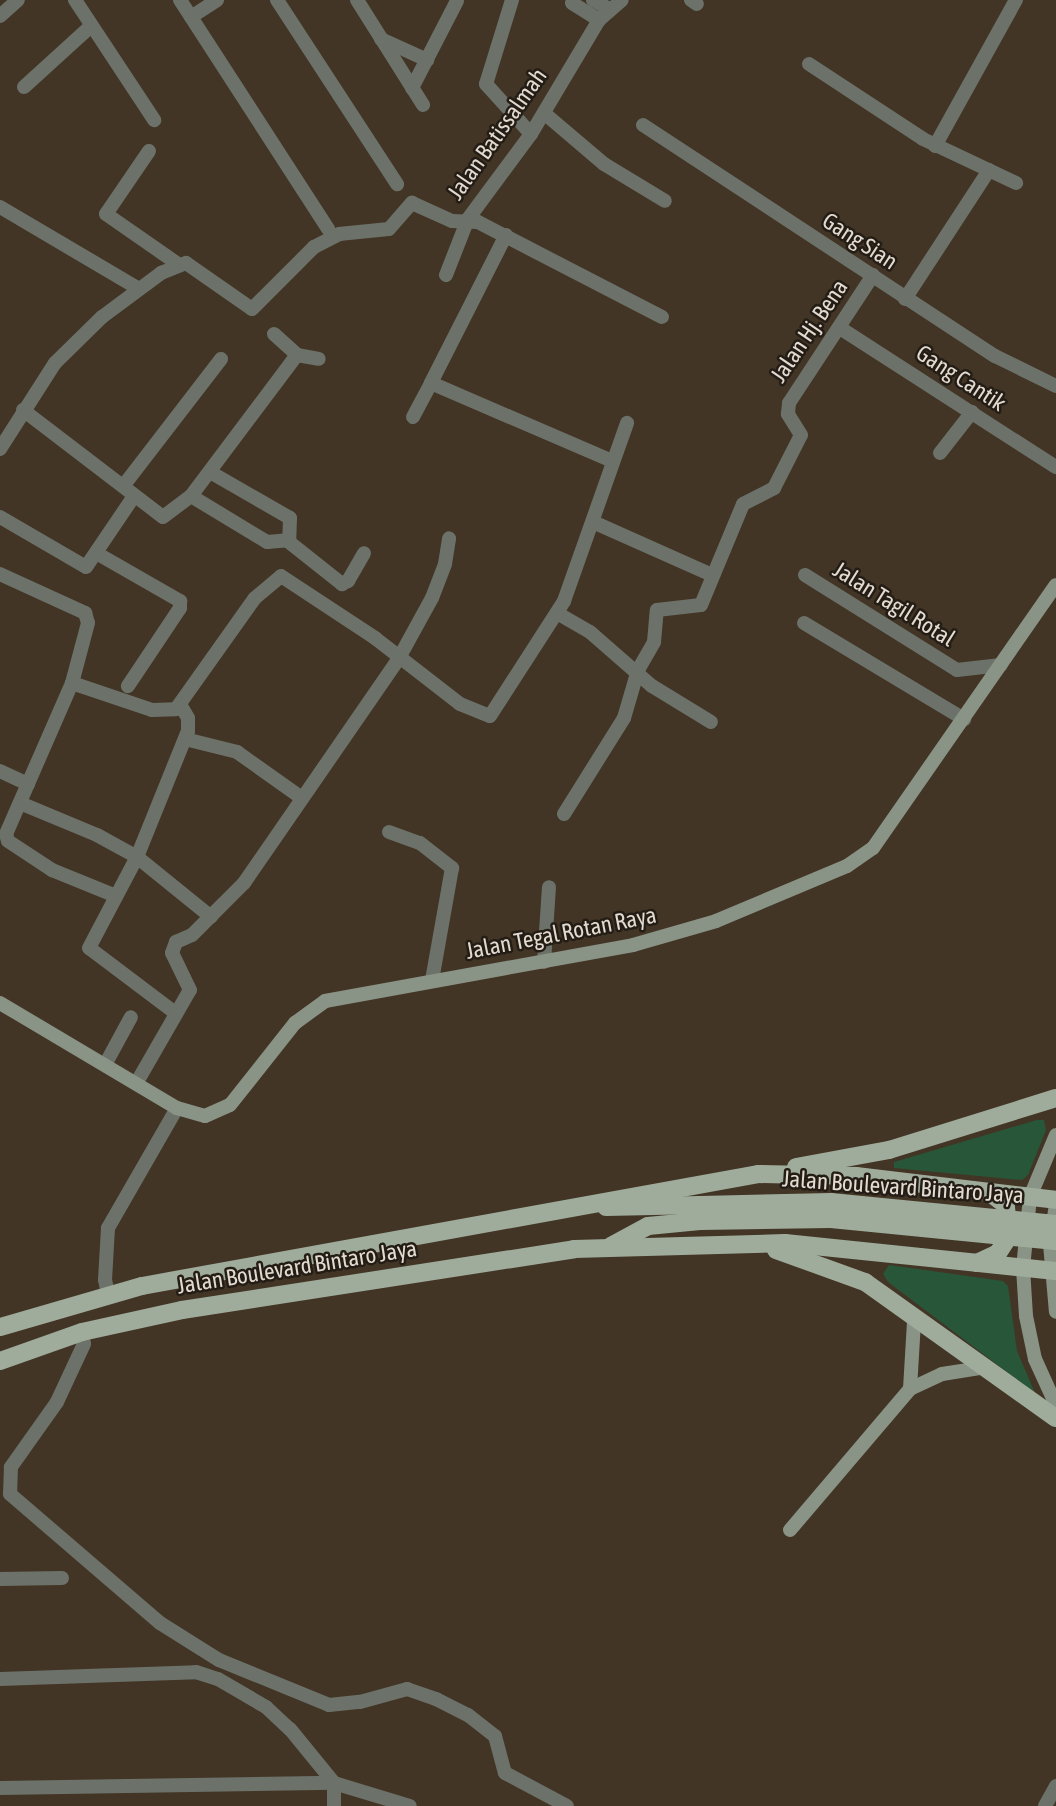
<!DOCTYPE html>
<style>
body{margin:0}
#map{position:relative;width:1056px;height:1806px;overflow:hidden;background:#423525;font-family:"Asap Condensed",sans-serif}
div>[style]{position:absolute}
.green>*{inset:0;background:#285639}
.street>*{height:14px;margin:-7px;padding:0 7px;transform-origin:7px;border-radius:7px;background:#6c726a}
.secondary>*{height:14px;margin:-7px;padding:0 7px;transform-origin:7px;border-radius:7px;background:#899386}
.primary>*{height:18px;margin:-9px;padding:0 9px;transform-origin:9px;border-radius:9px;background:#9fac9c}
.primary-bridge>*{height:18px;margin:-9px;padding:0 9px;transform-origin:9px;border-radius:9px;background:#9fac9c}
span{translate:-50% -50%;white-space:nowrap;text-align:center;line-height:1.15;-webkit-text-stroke:5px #231d16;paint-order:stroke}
.street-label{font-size:23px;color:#e3dad1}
</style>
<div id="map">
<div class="green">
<i style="clip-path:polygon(1037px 1120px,1044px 1120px,1046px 1130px,1028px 1175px,1022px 1180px,894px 1168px,894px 1162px)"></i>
<i style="clip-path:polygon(889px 1265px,1003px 1281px,1008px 1286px,1017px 1351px,1035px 1393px,888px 1282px,883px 1274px)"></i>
</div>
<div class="street">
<i style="left:75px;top:0;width:144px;rotate:56.6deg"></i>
<i style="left:180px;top:0;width:273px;rotate:57.1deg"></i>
<i style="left:277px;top:0;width:220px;rotate:56.9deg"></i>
<i style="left:357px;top:0;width:124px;rotate:57.8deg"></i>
<i style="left:512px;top:0;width:88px;rotate:107.2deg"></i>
<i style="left:486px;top:84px;width:67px;rotate:48deg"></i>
<i style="left:593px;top:0;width:18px;rotate:29deg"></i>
<i style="left:691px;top:0;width:7px;rotate:34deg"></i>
<i style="left:572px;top:3px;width:32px;rotate:32deg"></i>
<i style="left:0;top:16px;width:24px;rotate:-42deg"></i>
<i style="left:191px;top:17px;width:31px;rotate:-33deg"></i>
<i style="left:381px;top:39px;width:51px;rotate:24.5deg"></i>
<i style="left:809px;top:64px;width:136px;rotate:33.3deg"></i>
<i style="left:923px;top:139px;width:103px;rotate:25.3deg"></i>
<i style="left:24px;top:87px;width:91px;rotate:-42.3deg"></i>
<i style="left:412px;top:88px;width:98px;rotate:-62.7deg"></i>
<i style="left:544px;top:113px;width:79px;rotate:40.4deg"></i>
<i style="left:604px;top:164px;width:71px;rotate:31.2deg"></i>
<i style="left:643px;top:125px;width:421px;rotate:33.3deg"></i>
<i style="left:995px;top:356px;width:68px;rotate:26.2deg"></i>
<i style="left:935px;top:146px;width:167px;rotate:-61deg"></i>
<i style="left:149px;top:151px;width:76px;rotate:124.3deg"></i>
<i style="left:106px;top:214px;width:88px;rotate:34.8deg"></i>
<i style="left:0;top:207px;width:161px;rotate:30.5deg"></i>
<i style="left:506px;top:235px;width:166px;rotate:116.9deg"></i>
<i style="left:431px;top:383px;width:197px;rotate:23.3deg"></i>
<i style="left:446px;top:275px;width:60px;rotate:-68.6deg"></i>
<i style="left:468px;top:219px;width:106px;rotate:-53.5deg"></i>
<i style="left:531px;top:134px;width:133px;rotate:-59.2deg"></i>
<i style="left:599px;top:20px;width:30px;rotate:-41deg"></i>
<i style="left:905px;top:299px;width:154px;rotate:-56.9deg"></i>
<i style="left:840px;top:328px;width:257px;rotate:32.8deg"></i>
<i style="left:274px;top:334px;width:31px;rotate:42deg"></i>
<i style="left:297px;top:355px;width:22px;rotate:10deg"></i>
<i style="left:23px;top:410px;width:176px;rotate:37.4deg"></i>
<i style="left:163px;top:517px;width:35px;rotate:-37deg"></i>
<i style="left:191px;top:496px;width:176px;rotate:-53.1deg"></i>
<i style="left:413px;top:417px;width:38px;rotate:-62deg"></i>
<i style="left:0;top:449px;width:102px;rotate:-57.4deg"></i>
<i style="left:55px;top:363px;width:66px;rotate:-44.4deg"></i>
<i style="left:102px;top:317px;width:74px;rotate:-36.7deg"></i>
<i style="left:161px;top:273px;width:27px;rotate:-22deg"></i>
<i style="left:186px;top:263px;width:80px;rotate:34.9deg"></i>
<i style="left:252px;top:309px;width:88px;rotate:-45deg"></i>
<i style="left:314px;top:247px;width:28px;rotate:-27deg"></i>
<i style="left:339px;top:234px;width:50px;rotate:-5.7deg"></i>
<i style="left:389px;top:229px;width:35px;rotate:-49deg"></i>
<i style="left:412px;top:203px;width:44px;rotate:24.2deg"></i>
<i style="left:452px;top:221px;width:26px;rotate:2deg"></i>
<i style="left:478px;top:222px;width:207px;rotate:27.3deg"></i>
<i style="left:940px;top:453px;width:52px;rotate:-52deg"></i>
<i style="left:210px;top:472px;width:92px;rotate:29.9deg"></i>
<i style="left:290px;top:518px;width:24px;rotate:92deg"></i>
<i style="left:289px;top:542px;width:68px;rotate:38.4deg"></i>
<i style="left:342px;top:584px;width:7px;rotate:-27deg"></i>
<i style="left:348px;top:581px;width:32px;rotate:-60deg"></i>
<i style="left:124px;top:485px;width:159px;rotate:-52.4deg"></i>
<i style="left:191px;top:496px;width:89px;rotate:31.2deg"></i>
<i style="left:267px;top:542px;width:21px;rotate:-5deg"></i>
<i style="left:0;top:517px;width:99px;rotate:30.2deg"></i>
<i style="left:86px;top:567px;width:86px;rotate:-55.9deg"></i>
<i style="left:593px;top:522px;width:130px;rotate:24deg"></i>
<i style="left:98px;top:554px;width:95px;rotate:29.8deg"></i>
<i style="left:180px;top:601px;width:7px;rotate:90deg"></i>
<i style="left:180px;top:608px;width:94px;rotate:123.7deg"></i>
<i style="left:0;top:574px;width:94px;rotate:24.6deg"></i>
<i style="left:85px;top:613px;width:10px;rotate:73deg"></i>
<i style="left:88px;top:623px;width:62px;rotate:104.9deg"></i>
<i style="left:72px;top:683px;width:165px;rotate:113.6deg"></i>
<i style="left:6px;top:834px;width:7px;rotate:74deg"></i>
<i style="left:8px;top:841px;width:53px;rotate:33.4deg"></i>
<i style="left:52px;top:870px;width:69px;rotate:22.1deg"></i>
<i style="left:805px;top:575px;width:179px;rotate:32deg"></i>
<i style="left:957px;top:670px;width:44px;rotate:-6.5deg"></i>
<i style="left:557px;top:613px;width:38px;rotate:30deg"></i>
<i style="left:590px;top:632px;width:82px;rotate:41.1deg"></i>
<i style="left:652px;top:686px;width:69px;rotate:31.4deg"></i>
<i style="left:804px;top:623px;width:187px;rotate:31deg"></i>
<i style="left:72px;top:683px;width:84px;rotate:18.6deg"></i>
<i style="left:152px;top:710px;width:24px;rotate:-2deg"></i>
<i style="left:176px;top:709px;width:136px;rotate:-54.6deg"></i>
<i style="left:255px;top:598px;width:34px;rotate:-40deg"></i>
<i style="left:281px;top:576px;width:113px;rotate:33.4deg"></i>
<i style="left:375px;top:638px;width:108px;rotate:37.8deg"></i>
<i style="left:460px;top:704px;width:32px;rotate:22deg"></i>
<i style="left:490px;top:716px;width:137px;rotate:-57.2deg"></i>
<i style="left:564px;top:601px;width:189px;rotate:-70.5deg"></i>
<i style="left:185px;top:739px;width:54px;rotate:14deg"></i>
<i style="left:237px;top:752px;width:76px;rotate:35.4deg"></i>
<i style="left:0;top:771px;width:31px;rotate:25deg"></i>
<i style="left:20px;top:803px;width:83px;rotate:22.6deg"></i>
<i style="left:97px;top:835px;width:46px;rotate:28.8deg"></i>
<i style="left:137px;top:857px;width:95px;rotate:39deg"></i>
<i style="left:564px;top:814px;width:113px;rotate:-58deg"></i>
<i style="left:624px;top:718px;width:50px;rotate:-73.7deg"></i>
<i style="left:638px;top:670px;width:32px;rotate:-60deg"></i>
<i style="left:654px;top:642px;width:32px;rotate:-85deg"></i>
<i style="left:657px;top:610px;width:44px;rotate:-6.5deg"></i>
<i style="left:701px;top:605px;width:109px;rotate:-67.4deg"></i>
<i style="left:743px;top:504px;width:35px;rotate:-27deg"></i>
<i style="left:774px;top:488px;width:59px;rotate:-63deg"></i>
<i style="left:801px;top:435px;width:25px;rotate:-122deg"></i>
<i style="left:788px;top:414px;width:11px;rotate:-85deg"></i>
<i style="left:789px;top:403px;width:153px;rotate:-56.7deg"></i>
<i style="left:389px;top:832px;width:33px;rotate:20deg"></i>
<i style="left:420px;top:843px;width:41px;rotate:38deg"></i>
<i style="left:452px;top:868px;width:114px;rotate:100.1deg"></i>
<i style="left:544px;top:962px;width:75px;rotate:-86.2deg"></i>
<i style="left:174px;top:1012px;width:106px;rotate:-143deg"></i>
<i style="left:89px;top:948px;width:103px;rotate:-62.2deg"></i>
<i style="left:137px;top:857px;width:136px;rotate:-68deg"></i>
<i style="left:188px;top:731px;width:13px;rotate:-90deg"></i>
<i style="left:188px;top:718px;width:16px;rotate:-120deg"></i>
<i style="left:106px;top:1063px;width:52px;rotate:-61.5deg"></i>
<i style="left:137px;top:1082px;width:106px;rotate:-60.1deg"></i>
<i style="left:190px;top:990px;width:41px;rotate:-115.9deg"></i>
<i style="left:172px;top:953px;width:12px;rotate:-70deg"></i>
<i style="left:176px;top:942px;width:17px;rotate:-24deg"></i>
<i style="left:192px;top:935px;width:74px;rotate:-45deg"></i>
<i style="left:244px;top:883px;width:273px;rotate:-55.4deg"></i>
<i style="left:399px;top:658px;width:68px;rotate:-61.2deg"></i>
<i style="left:432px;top:598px;width:36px;rotate:-69deg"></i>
<i style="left:445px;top:564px;width:26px;rotate:-81deg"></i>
<i style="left:108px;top:1294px;width:14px;rotate:-102deg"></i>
<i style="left:105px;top:1280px;width:52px;rotate:-86.7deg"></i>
<i style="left:108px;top:1228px;width:138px;rotate:-60.1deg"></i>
<i style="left:82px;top:1332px;width:12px;rotate:81deg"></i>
<i style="left:84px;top:1344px;width:64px;rotate:115deg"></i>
<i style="left:57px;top:1402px;width:80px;rotate:125.3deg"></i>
<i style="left:11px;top:1467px;width:27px;rotate:92deg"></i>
<i style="left:10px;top:1494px;width:198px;rotate:40.7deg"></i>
<i style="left:160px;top:1623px;width:70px;rotate:32.1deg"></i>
<i style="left:219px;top:1660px;width:119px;rotate:22.2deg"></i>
<i style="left:329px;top:1705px;width:31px;rotate:-6deg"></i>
<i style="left:360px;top:1702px;width:49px;rotate:-15.5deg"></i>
<i style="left:407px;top:1689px;width:31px;rotate:19deg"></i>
<i style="left:436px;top:1699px;width:36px;rotate:27deg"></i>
<i style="left:468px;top:1715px;width:34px;rotate:38deg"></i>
<i style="left:495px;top:1736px;width:38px;rotate:75deg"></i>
<i style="left:505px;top:1773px;width:70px;rotate:28deg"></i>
<i style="left:0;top:1579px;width:62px;rotate:-0.9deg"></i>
<i style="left:0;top:1679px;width:196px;rotate:-2deg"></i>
<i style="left:196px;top:1672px;width:23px;rotate:18deg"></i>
<i style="left:218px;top:1679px;width:56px;rotate:30.3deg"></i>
<i style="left:266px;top:1707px;width:33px;rotate:43deg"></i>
<i style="left:290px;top:1729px;width:70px;rotate:50.8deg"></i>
<i style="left:334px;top:1783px;width:23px;rotate:90deg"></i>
<i style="left:0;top:1788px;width:334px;rotate:-0.9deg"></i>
<i style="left:334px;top:1783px;width:79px;rotate:16.8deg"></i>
<i style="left:1045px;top:1806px;width:23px;rotate:-61deg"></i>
</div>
<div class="secondary">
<i style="left:0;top:1003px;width:206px;rotate:30.7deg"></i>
<i style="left:177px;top:1108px;width:29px;rotate:16deg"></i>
<i style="left:205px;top:1116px;width:27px;rotate:-24deg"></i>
<i style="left:230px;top:1105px;width:105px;rotate:-51.6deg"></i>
<i style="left:295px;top:1023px;width:37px;rotate:-36deg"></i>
<i style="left:325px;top:1001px;width:313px;rotate:-10.3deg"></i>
<i style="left:633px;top:945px;width:86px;rotate:-16.1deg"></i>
<i style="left:716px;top:921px;width:142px;rotate:-22.8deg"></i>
<i style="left:847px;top:866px;width:32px;rotate:-35deg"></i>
<i style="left:873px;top:848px;width:320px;rotate:-55.2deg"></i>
<i style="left:1056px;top:1135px;width:67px;rotate:112.8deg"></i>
<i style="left:1030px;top:1197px;width:71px;rotate:95.6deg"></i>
<i style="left:1023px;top:1268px;width:48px;rotate:86.4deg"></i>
<i style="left:1026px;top:1316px;width:44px;rotate:78.2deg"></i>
<i style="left:1035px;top:1359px;width:51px;rotate:65.5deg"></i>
<i style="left:1056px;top:1204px;width:40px;rotate:98.5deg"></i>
<i style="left:1050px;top:1244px;width:68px;rotate:85deg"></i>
<i style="left:910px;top:1389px;width:68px;rotate:-86.6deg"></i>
<i style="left:790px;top:1530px;width:185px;rotate:-49.6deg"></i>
<i style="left:910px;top:1389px;width:35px;rotate:-25deg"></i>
<i style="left:942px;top:1374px;width:38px;rotate:-9deg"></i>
</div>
<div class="primary">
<i style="left:796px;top:1167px;width:95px;rotate:-10.4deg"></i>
<i style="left:889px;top:1150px;width:175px;rotate:-17.3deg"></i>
<i style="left:606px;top:1207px;width:94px;rotate:-1.2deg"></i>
<i style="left:611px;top:1246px;width:42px;rotate:-28.4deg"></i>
<i style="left:648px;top:1226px;width:52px;rotate:-5.5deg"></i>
<i style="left:776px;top:1250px;width:95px;rotate:19.8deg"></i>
<i style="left:865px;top:1282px;width:234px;rotate:35.5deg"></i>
<i style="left:977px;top:1263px;width:23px;rotate:-25deg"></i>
<i style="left:998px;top:1253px;width:20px;rotate:-57deg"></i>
<i style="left:1009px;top:1236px;width:31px;rotate:-96deg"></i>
<i style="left:1006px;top:1205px;width:20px;rotate:-143deg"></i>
<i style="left:0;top:1327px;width:148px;rotate:-16.1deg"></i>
<i style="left:142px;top:1286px;width:626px;rotate:-10.3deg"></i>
<i style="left:758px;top:1174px;width:98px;rotate:1.2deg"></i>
<i style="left:856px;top:1176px;width:201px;rotate:6.8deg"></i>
<i style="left:0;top:1361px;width:87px;rotate:-19.5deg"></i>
<i style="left:82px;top:1332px;width:102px;rotate:-12.4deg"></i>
<i style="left:182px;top:1310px;width:397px;rotate:-8.8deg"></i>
<i style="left:574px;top:1249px;width:211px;rotate:-1.6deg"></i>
<i style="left:785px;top:1243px;width:272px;rotate:5.9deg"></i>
</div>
<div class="primary-bridge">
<i style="left:700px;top:1205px;width:131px;rotate:-1.3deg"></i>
<i style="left:831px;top:1202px;width:226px;rotate:5.6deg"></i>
<i style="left:700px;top:1221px;width:131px;rotate:-0.9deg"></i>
<i style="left:831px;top:1219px;width:226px;rotate:5.6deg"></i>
</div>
<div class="street-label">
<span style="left:497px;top:134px;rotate:-55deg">Jalan Batissalmah</span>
<span style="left:860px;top:241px;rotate:33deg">Gang Sian</span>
<span style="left:809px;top:331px;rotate:-56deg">Jalan Hj. Bena</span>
<span style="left:961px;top:378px;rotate:33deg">Gang Cantik</span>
<span style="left:894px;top:604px;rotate:32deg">Jalan Tagil Rotal</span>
<span style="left:561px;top:933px;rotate:-11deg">Jalan Tegal Rotan Raya</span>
<span style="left:903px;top:1187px;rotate:4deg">Jalan Boulevard Bintaro Jaya</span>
<span style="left:297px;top:1267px;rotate:-9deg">Jalan Boulevard Bintaro Jaya</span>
</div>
</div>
